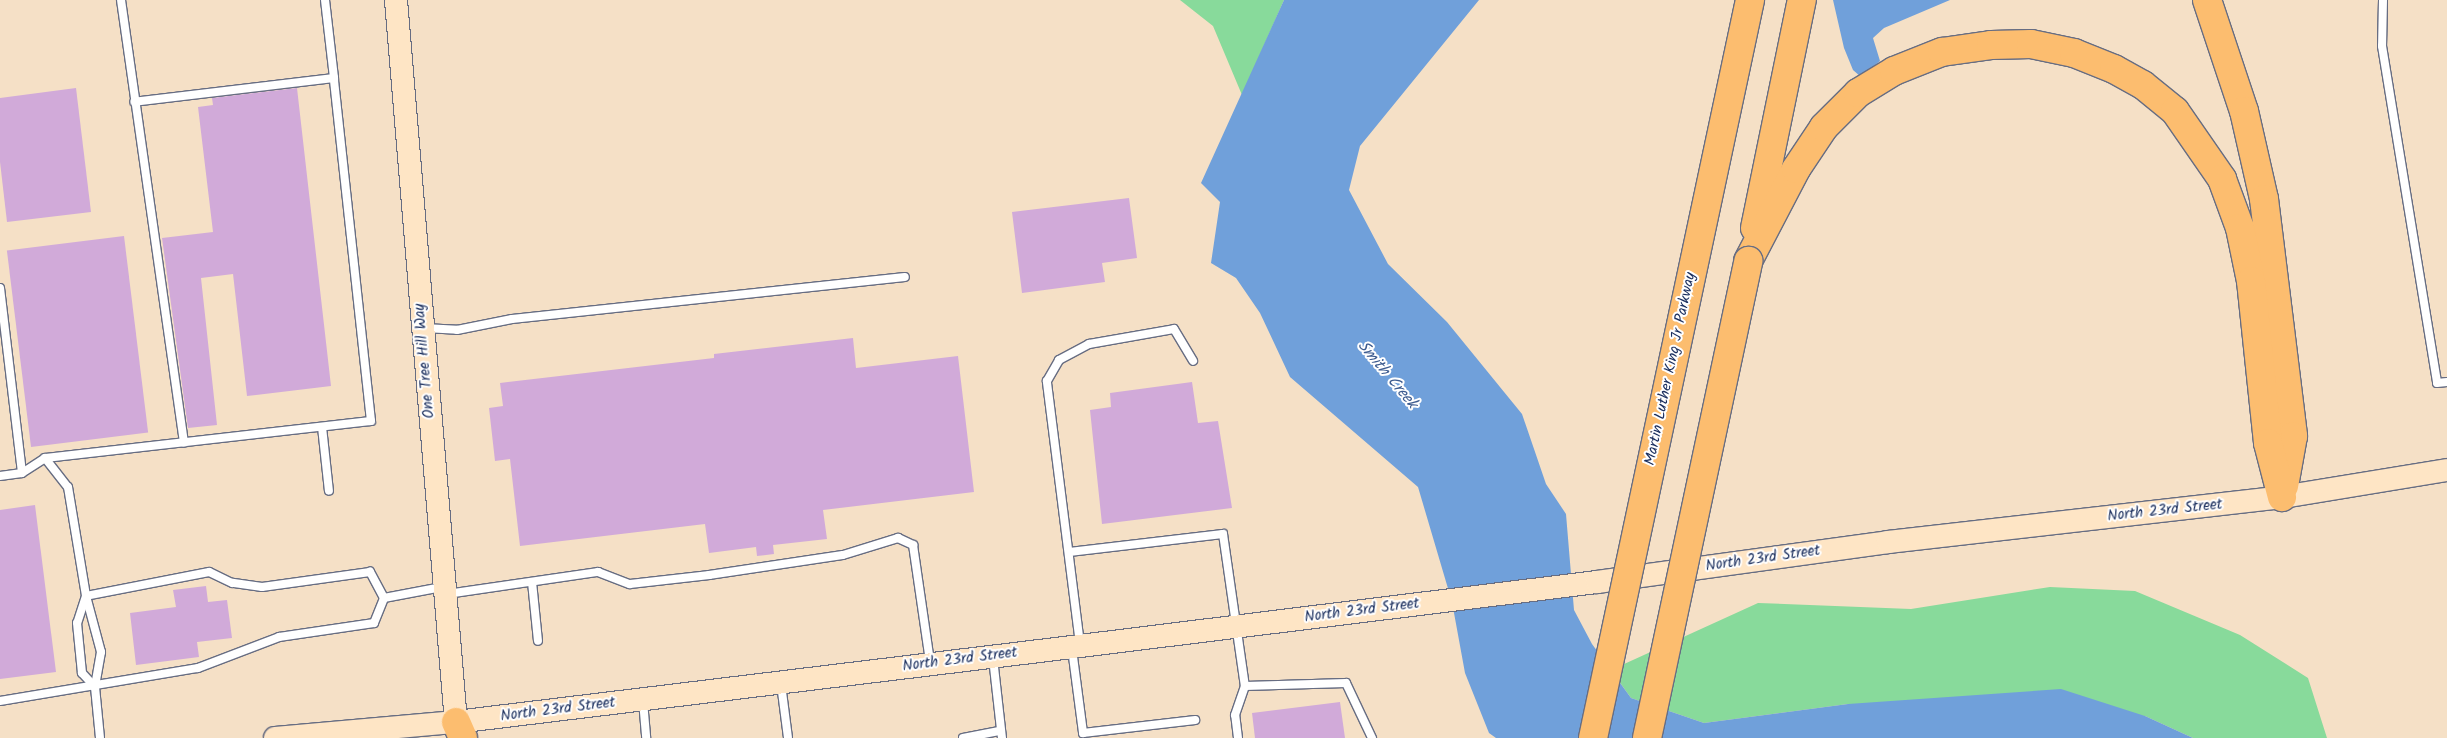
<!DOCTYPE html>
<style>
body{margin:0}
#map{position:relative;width:2447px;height:738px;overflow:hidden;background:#f5e0c6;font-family:Kalam,sans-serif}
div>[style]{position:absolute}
.green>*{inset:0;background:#88da9b}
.water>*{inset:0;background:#70a0da}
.building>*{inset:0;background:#d1aad9;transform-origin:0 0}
.roads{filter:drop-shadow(1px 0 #676d82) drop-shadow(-1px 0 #676d82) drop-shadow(0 1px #676d82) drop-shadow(0 -1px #676d82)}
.lane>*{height:8px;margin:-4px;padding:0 4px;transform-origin:4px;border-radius:4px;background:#fff}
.secondary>*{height:22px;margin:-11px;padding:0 11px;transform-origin:11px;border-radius:11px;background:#fee5c5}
.highway>*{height:28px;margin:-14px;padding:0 14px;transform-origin:14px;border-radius:14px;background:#fcbd6f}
.bridges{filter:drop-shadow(1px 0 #676d82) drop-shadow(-1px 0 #676d82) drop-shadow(0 1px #676d82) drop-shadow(0 -1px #676d82)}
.highway-bridge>*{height:28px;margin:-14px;padding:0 14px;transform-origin:14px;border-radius:14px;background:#fcbd6f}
span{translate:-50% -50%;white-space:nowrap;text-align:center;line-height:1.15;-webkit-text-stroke:4px #fff;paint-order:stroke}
.street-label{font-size:15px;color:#1b2f5e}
.water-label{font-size:16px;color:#3d5c90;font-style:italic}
</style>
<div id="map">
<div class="green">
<i style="clip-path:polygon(1180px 0,1284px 0,1242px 95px,1213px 26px)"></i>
<i style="clip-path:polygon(2050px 587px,2135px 591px,2240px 635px,2308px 678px,2327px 738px,2193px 738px,2145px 716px,1848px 704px,1704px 723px,1631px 698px,1611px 670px,1758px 603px,1911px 609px)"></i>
</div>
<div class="water">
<i style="clip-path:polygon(1284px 0,1479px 0,1360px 146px,1349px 190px,1388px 264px,1447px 322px,1522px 414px,1546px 484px,1566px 514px,1574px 610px,1592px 644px,1631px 698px,1704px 723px,1848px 704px,2061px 689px,2145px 716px,2193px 738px,1496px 738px,1489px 733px,1465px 673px,1452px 602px,1418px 487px,1290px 377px,1260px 313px,1236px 278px,1211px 263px,1220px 202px,1201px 183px)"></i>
<i style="clip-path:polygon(1833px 0,1950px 0,1884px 28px,1873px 38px,1880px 61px,1861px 77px,1853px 70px,1844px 48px)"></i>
</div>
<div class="building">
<i style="clip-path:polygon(76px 88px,91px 212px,7px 222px,0 162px,0 98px)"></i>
<i style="clip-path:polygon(297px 88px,331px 386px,247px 396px,233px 274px,201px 278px,217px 425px,188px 428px,162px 238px,213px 232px,198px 107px,213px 105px,212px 98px)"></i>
<i style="clip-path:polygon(1129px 198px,1137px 258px,1102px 263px,1105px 282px,1022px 293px,1012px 212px)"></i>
<i style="left:124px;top:236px;width:198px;height:118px;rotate:83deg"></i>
<i style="clip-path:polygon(853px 338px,856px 368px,958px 356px,974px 492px,823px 510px,827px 539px,773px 545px,774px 554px,757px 556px,756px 547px,709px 553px,705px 524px,520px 546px,510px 459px,495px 461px,489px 408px,503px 406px,500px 383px,714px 358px,714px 354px)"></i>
<i style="clip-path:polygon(1192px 382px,1198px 423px,1218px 421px,1232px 508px,1102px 524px,1090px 410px,1111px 407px,1110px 393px)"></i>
<i style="clip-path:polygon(35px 505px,56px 672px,0 679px,0 510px)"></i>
<i style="clip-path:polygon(206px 586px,208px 602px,227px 600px,232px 638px,197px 642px,199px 657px,136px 665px,130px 613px,176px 607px,173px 590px)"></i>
<i style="clip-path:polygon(1340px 702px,1345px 738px,1255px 738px,1252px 713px)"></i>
</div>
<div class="roads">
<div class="lane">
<i style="left:121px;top:0;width:447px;rotate:81.9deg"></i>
<i style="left:325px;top:0;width:79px;rotate:83.4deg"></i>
<i style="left:2383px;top:0;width:46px;rotate:91.2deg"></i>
<i style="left:2382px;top:46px;width:341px;rotate:80.7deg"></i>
<i style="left:2437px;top:383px;width:10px;rotate:-6deg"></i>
<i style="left:0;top:288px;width:186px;rotate:83.2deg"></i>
<i style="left:424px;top:328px;width:33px;rotate:3deg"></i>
<i style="left:457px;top:330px;width:56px;rotate:-11.3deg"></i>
<i style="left:512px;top:319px;width:395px;rotate:-6.1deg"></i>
<i style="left:322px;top:427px;width:64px;rotate:83.8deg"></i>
<i style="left:45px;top:458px;width:37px;rotate:52deg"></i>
<i style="left:68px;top:487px;width:110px;rotate:80.6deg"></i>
<i style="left:86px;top:596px;width:58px;rotate:75deg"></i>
<i style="left:101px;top:652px;width:36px;rotate:100deg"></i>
<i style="left:95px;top:687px;width:51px;rotate:84.4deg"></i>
<i style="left:0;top:476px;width:22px;rotate:-8deg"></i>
<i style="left:22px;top:473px;width:27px;rotate:-33deg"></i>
<i style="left:45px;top:458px;width:328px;rotate:-6.5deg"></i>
<i style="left:371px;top:421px;width:345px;rotate:-96.2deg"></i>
<i style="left:334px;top:78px;width:201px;rotate:173.2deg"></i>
<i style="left:1069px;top:552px;width:155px;rotate:-6.7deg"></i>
<i style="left:1223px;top:534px;width:154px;rotate:81.8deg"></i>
<i style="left:1245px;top:686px;width:101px;rotate:-1.7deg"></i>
<i style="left:1346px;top:683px;width:61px;rotate:64.7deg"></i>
<i style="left:532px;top:582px;width:59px;rotate:84.2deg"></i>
<i style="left:447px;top:594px;width:153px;rotate:-8.3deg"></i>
<i style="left:598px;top:572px;width:34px;rotate:21deg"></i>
<i style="left:630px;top:584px;width:80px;rotate:-6.5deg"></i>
<i style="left:709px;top:575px;width:135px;rotate:-8.5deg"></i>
<i style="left:843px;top:555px;width:58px;rotate:-17.2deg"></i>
<i style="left:898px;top:538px;width:17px;rotate:25deg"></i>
<i style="left:913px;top:545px;width:117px;rotate:81.7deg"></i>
<i style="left:86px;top:596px;width:28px;rotate:108deg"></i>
<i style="left:77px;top:623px;width:50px;rotate:84.3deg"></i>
<i style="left:82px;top:673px;width:19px;rotate:47deg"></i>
<i style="left:384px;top:598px;width:59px;rotate:-10.7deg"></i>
<i style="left:1080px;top:644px;width:265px;rotate:-97.2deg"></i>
<i style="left:1047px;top:381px;width:24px;rotate:-60deg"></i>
<i style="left:1059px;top:360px;width:34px;rotate:-28deg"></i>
<i style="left:1089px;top:344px;width:86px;rotate:-10deg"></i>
<i style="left:1174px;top:329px;width:37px;rotate:59deg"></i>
<i style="left:1072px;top:649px;width:85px;rotate:82.5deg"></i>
<i style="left:1083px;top:733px;width:113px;rotate:-6.6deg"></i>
<i style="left:993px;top:658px;width:81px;rotate:83.6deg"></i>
<i style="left:781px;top:684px;width:54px;rotate:82.6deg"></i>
<i style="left:0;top:701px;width:201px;rotate:-9.5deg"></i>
<i style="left:198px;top:668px;width:87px;rotate:-20.9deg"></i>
<i style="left:279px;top:637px;width:96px;rotate:-8.4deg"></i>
<i style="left:374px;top:623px;width:27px;rotate:-68deg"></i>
<i style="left:384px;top:598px;width:30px;rotate:-118deg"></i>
<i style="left:370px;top:572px;width:109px;rotate:172.1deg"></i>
<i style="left:262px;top:587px;width:30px;rotate:-172deg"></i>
<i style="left:232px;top:583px;width:25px;rotate:-154deg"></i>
<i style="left:209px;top:572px;width:125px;rotate:169deg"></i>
<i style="left:643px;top:701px;width:37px;rotate:85deg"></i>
<i style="left:963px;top:738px;width:38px;rotate:-11deg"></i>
<i style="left:1238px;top:738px;width:23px;rotate:-97deg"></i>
<i style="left:1235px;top:715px;width:31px;rotate:-71deg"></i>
</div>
<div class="secondary">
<i style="left:396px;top:0;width:724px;rotate:85.25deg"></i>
<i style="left:275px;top:738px;width:182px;rotate:-5.1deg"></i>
<i style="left:456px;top:722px;width:621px;rotate:-6.94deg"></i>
<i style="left:1072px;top:647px;width:529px;rotate:-7.06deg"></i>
<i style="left:1597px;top:582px;width:294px;rotate:-7.8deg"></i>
<i style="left:1888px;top:542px;width:397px;rotate:-6.5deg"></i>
<i style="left:2282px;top:497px;width:167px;rotate:-9.3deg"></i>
</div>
<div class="highway">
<i style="left:2207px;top:0;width:117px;rotate:71.6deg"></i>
<i style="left:2244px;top:111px;width:90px;rotate:77.2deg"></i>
<i style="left:2264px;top:199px;width:239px;rotate:83deg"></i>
<i style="left:2293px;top:436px;width:51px;rotate:100.2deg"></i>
<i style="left:1755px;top:228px;width:233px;rotate:-78.4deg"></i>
<i style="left:1748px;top:261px;width:104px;rotate:-62.4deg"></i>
<i style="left:1796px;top:169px;width:50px;rotate:-56.3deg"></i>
<i style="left:1824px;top:127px;width:48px;rotate:-45deg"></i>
<i style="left:1858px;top:93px;width:42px;rotate:-31.4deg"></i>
<i style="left:1894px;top:71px;width:52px;rotate:-21.6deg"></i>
<i style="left:1942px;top:52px;width:49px;rotate:-8.1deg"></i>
<i style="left:1991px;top:45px;width:40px;rotate:-1.4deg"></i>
<i style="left:2031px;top:44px;width:44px;rotate:11.8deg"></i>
<i style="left:2074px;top:53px;width:43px;rotate:21.8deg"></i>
<i style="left:2114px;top:69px;width:33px;rotate:29deg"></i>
<i style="left:2143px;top:85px;width:41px;rotate:39.1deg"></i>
<i style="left:2175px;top:111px;width:83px;rotate:55.3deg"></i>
<i style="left:2222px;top:179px;width:52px;rotate:69.8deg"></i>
<i style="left:2240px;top:228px;width:54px;rotate:78.3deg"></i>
<i style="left:2251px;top:281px;width:163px;rotate:84deg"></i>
<i style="left:2268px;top:443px;width:56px;rotate:75.5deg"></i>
<i style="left:456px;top:722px;width:17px;rotate:66deg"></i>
</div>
</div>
<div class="bridges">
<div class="highway-bridge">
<i style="left:1593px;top:738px;width:755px;rotate:-77.99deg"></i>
<i style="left:1647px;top:738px;width:488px;rotate:-78deg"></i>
</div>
</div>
<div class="street-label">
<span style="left:425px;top:361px;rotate:-95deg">One Tree Hill Way</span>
<span style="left:1671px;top:369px;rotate:-78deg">Martin Luther King Jr Parkway</span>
<span style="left:2165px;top:511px;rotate:-6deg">North 23rd Street</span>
<span style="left:1763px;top:559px;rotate:-8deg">North 23rd Street</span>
<span style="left:1362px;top:611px;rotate:-7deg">North 23rd Street</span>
<span style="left:960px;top:660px;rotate:-7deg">North 23rd Street</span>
<span style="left:558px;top:710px;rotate:-7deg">North 23rd Street</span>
</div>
<div class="water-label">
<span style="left:1387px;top:375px;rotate:50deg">Smith Creek</span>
</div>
</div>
